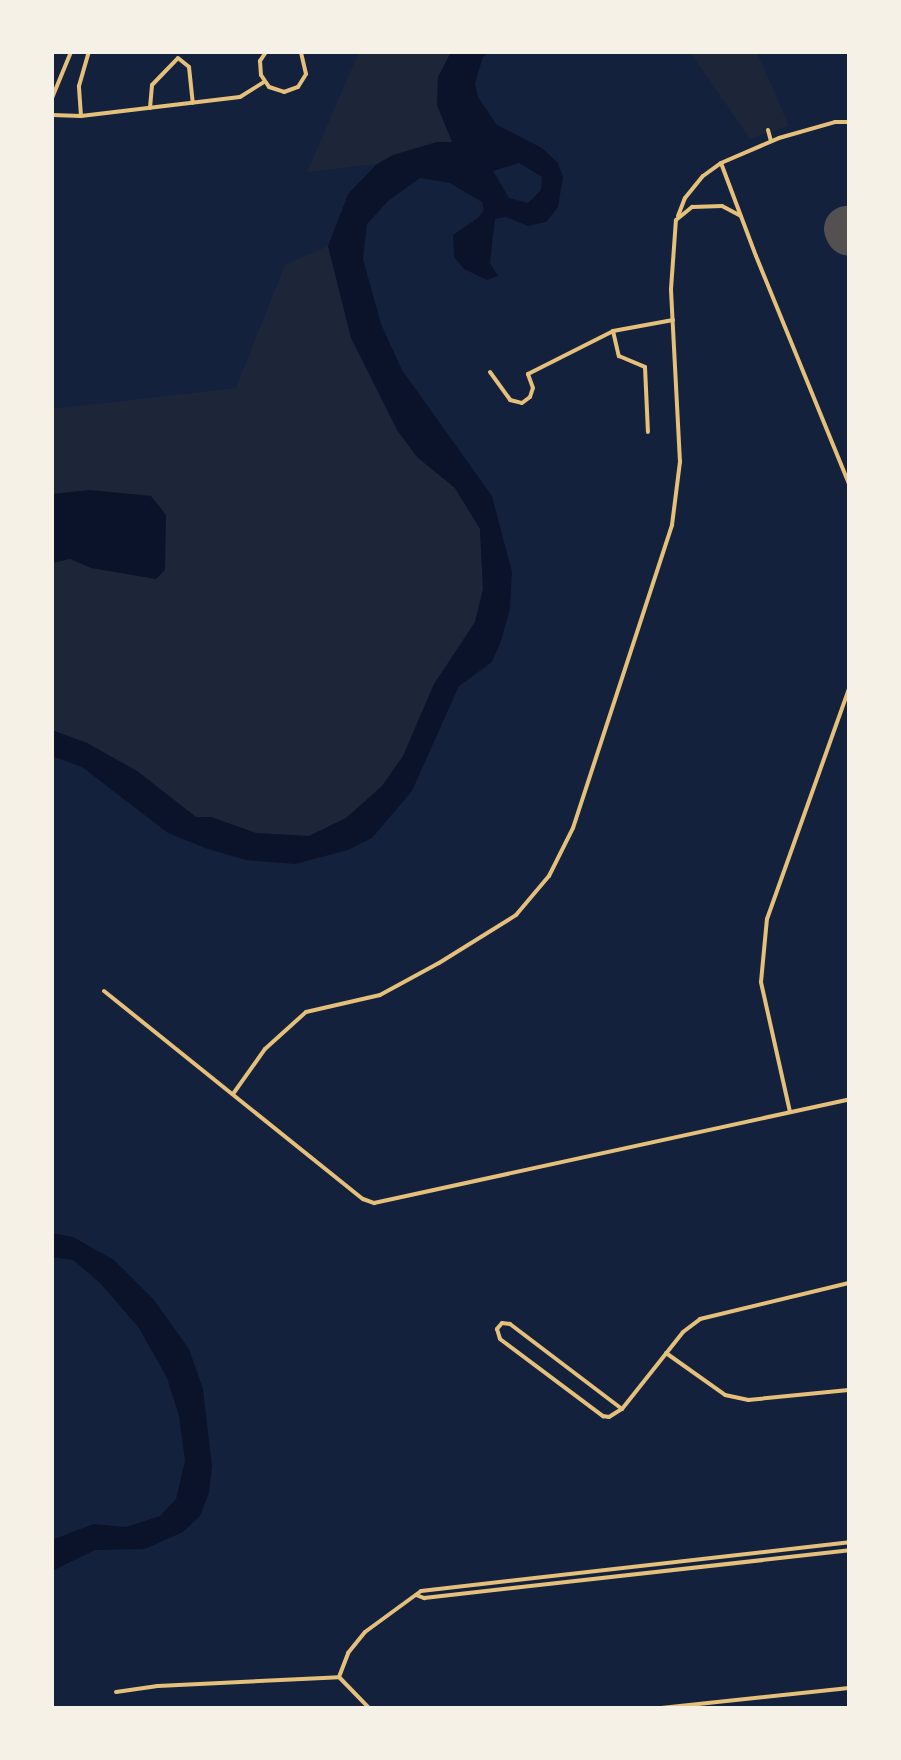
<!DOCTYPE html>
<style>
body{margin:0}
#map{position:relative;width:901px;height:1760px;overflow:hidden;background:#14213d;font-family:"Times New Roman",serif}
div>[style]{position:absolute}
.green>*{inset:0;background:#1d2539}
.water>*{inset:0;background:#0b132b}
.runway>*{height:46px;margin:-23px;padding:0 23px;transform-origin:23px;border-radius:23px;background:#525050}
.minor>*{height:4px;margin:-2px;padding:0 2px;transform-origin:2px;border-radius:2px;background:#e5c07b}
span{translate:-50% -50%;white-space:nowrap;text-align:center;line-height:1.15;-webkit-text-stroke:6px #f6f1e7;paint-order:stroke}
.frame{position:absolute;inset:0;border:54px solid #f6f1e7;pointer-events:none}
</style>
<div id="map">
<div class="green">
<i style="clip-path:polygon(359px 52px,451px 52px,438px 77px,437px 105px,452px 142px,436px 142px,393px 155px,377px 164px,307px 172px)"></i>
<i style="clip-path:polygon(690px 52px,757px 52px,789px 126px,750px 139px)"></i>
<i style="clip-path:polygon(328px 246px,351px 338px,417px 457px,455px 488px,480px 529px,483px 589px,475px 622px,434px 684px,403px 756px,374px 797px,346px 818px,309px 836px,256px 833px,211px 817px,196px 817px,137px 771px,87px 743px,52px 730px,52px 409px,236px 388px,285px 265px)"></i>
</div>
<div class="water">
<i style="clip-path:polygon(evenodd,451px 52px,490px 52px,483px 57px,475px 83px,478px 97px,497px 125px,542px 148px,558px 163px,563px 177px,558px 207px,546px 222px,528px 226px,506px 217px,495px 219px,490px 263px,498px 276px,487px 280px,464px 269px,454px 257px,453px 235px,478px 218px,484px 210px,482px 202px,450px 183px,420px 178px,388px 201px,367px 224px,363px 259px,381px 324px,402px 370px,492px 496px,512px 572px,510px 609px,501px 641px,492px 662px,459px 686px,412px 791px,372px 838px,348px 850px,295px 864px,246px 860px,205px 848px,168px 833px,82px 767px,52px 756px,52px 730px,87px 743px,137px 771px,196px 817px,211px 817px,256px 833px,309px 836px,346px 818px,382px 786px,403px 756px,434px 684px,475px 622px,483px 589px,480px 529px,455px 488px,417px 457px,397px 430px,351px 338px,328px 246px,348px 194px,377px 164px,393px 155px,437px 142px,452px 142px,437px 105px,438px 77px,451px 52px,519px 163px,542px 177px,541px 190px,528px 203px,509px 198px,493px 171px,519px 163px)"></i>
<i style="clip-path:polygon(90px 490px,151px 496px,166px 515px,165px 570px,156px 579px,91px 568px,70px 559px,52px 563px,52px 494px)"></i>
<i style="clip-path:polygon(52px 1233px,73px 1237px,114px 1260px,154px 1300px,189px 1349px,203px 1389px,212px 1466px,209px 1493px,200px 1516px,183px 1532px,145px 1549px,95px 1550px,52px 1571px,52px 1540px,93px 1524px,126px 1527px,160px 1516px,176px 1499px,185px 1461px,179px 1416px,167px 1378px,139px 1328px,100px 1283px,73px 1260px,52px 1257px)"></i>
</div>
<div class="runway">
<i style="left:847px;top:229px;width:4px;rotate:63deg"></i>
</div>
<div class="minor">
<i style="left:266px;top:52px;width:11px;rotate:124deg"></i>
<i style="left:260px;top:61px;width:14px;rotate:86deg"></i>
<i style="left:261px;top:75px;width:14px;rotate:56deg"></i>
<i style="left:269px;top:87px;width:16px;rotate:18deg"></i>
<i style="left:284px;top:92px;width:15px;rotate:-20deg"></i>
<i style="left:298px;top:87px;width:15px;rotate:-58deg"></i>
<i style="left:306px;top:74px;width:23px;rotate:-103deg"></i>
<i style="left:52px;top:98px;width:50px;rotate:-67.6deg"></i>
<i style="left:150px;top:108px;width:23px;rotate:-85deg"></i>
<i style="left:152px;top:85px;width:37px;rotate:-46deg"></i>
<i style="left:178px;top:58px;width:14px;rotate:39deg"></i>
<i style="left:189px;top:67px;width:36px;rotate:84deg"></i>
<i style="left:52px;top:115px;width:29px;rotate:2deg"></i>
<i style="left:81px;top:116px;width:160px;rotate:-6.8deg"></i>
<i style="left:240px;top:97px;width:28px;rotate:-32deg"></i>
<i style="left:81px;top:116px;width:30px;rotate:-94deg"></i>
<i style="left:79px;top:86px;width:35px;rotate:-74deg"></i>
<i style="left:768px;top:130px;width:11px;rotate:75deg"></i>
<i style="left:721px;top:163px;width:99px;rotate:69.4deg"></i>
<i style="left:756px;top:256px;width:246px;rotate:67.8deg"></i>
<i style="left:678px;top:216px;width:19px;rotate:-69deg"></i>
<i style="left:685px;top:198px;width:28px;rotate:-51deg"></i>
<i style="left:703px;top:176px;width:22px;rotate:-36deg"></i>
<i style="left:721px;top:163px;width:63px;rotate:-23.3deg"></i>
<i style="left:779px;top:138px;width:58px;rotate:-15.9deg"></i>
<i style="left:835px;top:122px;width:14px"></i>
<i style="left:613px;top:331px;width:26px;rotate:77deg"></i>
<i style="left:619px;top:356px;width:28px;rotate:23deg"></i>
<i style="left:645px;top:367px;width:65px;rotate:87.4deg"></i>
<i style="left:490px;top:372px;width:34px;rotate:54deg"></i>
<i style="left:510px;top:400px;width:12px;rotate:14deg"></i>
<i style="left:522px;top:403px;width:10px;rotate:-37deg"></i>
<i style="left:530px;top:397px;width:9px;rotate:-72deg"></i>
<i style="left:533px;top:388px;width:15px;rotate:-110deg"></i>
<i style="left:528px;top:374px;width:95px;rotate:-26.8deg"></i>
<i style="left:613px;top:331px;width:61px;rotate:-10.4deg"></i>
<i style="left:104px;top:991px;width:332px;rotate:38.8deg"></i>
<i style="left:363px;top:1199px;width:12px;rotate:20deg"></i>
<i style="left:374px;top:1203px;width:486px;rotate:-12.3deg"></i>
<i style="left:233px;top:1094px;width:55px;rotate:-54.6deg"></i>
<i style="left:265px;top:1049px;width:55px;rotate:-42.1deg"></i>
<i style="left:306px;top:1012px;width:76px;rotate:-12.9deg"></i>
<i style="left:380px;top:995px;width:67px;rotate:-28.5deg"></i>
<i style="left:439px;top:963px;width:91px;rotate:-31.9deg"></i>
<i style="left:516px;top:915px;width:51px;rotate:-49.8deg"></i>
<i style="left:549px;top:876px;width:54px;rotate:-63.4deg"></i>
<i style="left:573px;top:828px;width:319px;rotate:-71.9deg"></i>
<i style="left:672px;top:525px;width:64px;rotate:-82.8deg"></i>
<i style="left:680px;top:462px;width:173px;rotate:-93deg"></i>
<i style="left:671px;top:289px;width:69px;rotate:-85.9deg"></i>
<i style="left:676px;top:220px;width:21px;rotate:-39deg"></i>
<i style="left:692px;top:207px;width:30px;rotate:-2deg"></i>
<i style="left:722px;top:206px;width:21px;rotate:28deg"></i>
<i style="left:790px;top:1112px;width:133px;rotate:-102.6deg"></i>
<i style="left:761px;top:982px;width:63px;rotate:-84.6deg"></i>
<i style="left:767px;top:919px;width:244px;rotate:-70.4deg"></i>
<i style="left:666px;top:1353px;width:72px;rotate:35.4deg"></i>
<i style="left:725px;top:1395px;width:24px;rotate:12deg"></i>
<i style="left:748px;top:1400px;width:101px;rotate:-5.7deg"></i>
<i style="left:622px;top:1409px;width:141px;rotate:-142.8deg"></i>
<i style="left:510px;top:1324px;width:8px;rotate:-173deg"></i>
<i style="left:502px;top:1323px;width:8px;rotate:130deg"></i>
<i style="left:497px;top:1329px;width:10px;rotate:73deg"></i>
<i style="left:500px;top:1339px;width:129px;rotate:36.8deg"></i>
<i style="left:603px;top:1416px;width:6px;rotate:9deg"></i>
<i style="left:609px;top:1417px;width:15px;rotate:-32deg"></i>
<i style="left:622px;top:1409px;width:98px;rotate:-51.6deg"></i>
<i style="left:683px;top:1332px;width:21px;rotate:-37deg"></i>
<i style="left:700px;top:1319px;width:153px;rotate:-13.6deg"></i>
<i style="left:416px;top:1595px;width:9px;rotate:21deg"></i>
<i style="left:424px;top:1598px;width:428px;rotate:-6.4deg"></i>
<i style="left:339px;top:1677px;width:26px;rotate:-69deg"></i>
<i style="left:348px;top:1653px;width:27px;rotate:-51deg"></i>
<i style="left:365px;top:1632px;width:69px;rotate:-36.2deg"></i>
<i style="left:421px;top:1591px;width:431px;rotate:-6.5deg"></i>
<i style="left:116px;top:1692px;width:42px;rotate:-8.1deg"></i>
<i style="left:158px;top:1686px;width:181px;rotate:-2.8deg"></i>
<i style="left:339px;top:1677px;width:43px;rotate:45.9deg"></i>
<i style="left:661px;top:1708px;width:189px;rotate:-6.1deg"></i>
</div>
<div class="frame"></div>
</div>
